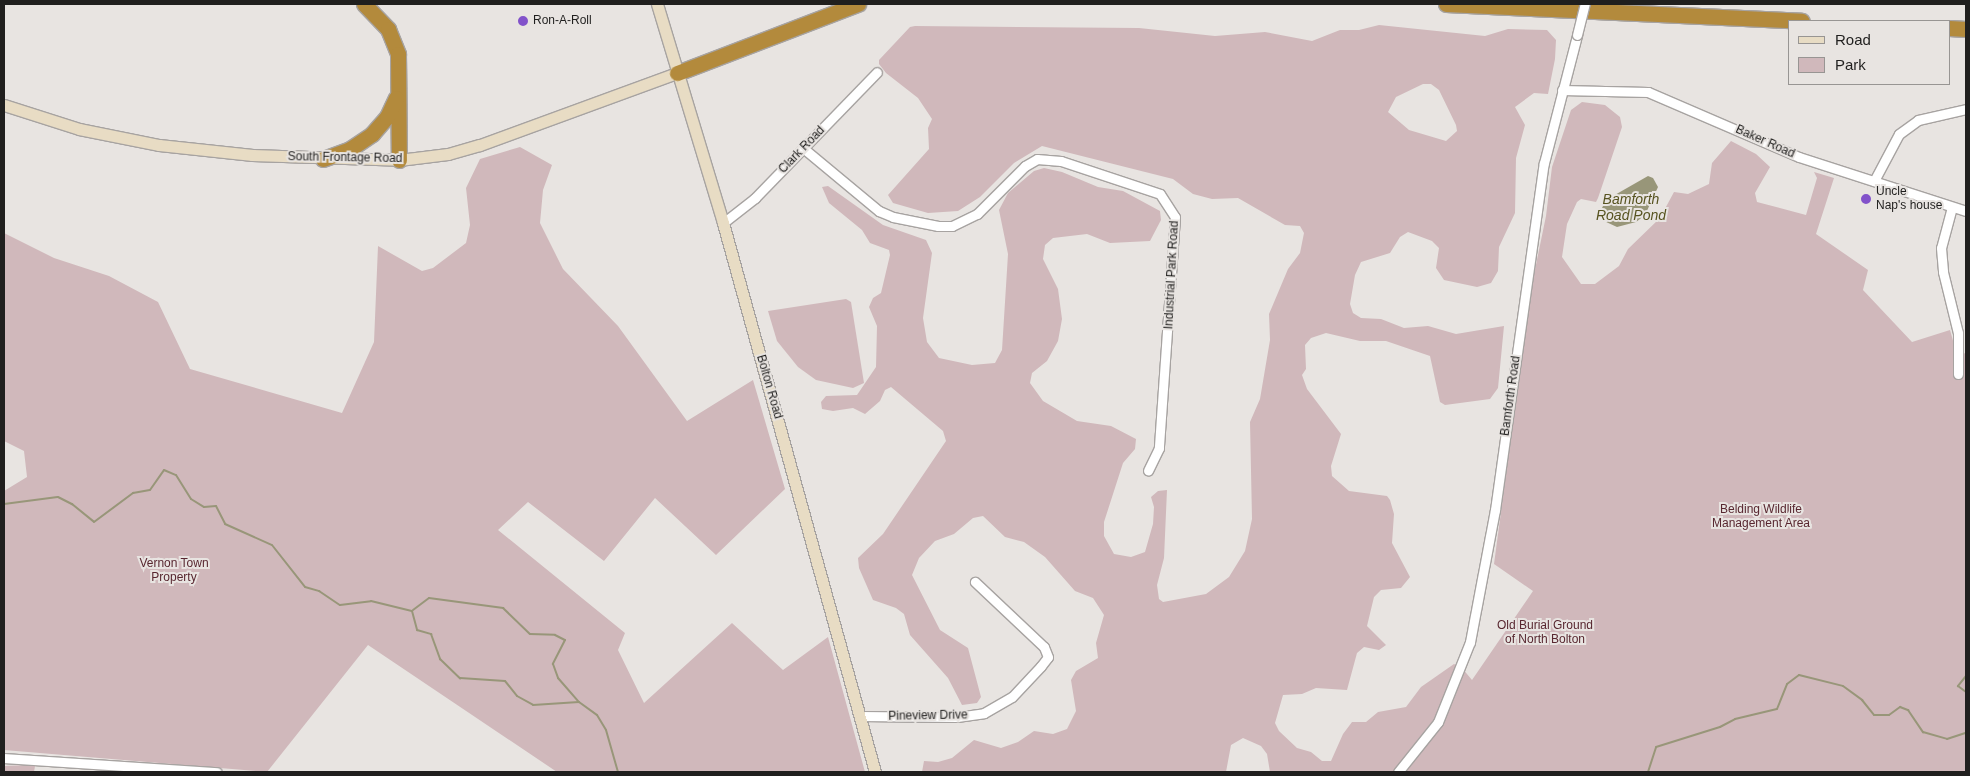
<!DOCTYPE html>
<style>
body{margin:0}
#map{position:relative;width:1970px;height:776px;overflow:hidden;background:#e8e4e1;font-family:Arial,sans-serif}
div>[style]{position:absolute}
.green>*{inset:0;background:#d0b8bb}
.water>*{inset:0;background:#989679}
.stream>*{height:2px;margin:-1px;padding:0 1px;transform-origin:1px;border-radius:1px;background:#989679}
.roads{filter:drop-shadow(1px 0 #a7a3a1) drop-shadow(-1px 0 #a7a3a1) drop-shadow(0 1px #a7a3a1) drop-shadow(0 -1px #a7a3a1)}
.street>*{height:9px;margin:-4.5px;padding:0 4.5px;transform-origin:4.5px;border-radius:4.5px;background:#fff}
.secondary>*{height:11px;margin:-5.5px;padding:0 5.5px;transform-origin:5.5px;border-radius:5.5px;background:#e8dcc4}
.highway>*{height:15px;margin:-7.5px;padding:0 7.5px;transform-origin:7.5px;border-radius:7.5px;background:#b38a3c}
.bridges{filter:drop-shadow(1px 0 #a7a3a1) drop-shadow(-1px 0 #a7a3a1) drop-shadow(0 1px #a7a3a1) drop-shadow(0 -1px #a7a3a1)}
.street-bridge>*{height:9px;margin:-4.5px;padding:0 4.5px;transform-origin:4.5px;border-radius:4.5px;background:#fff}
.dots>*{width:14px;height:14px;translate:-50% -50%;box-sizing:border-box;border:2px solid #e8e4e1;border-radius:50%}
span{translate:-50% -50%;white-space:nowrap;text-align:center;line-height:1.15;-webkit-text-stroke:4px #e8e4e1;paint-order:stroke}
.poi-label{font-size:12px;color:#201f1e}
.left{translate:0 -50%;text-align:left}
.street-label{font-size:12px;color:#201f1e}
.park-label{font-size:12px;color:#582730}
.water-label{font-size:14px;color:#575320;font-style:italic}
.frame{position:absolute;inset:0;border:5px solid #201f1e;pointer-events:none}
.legend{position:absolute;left:1788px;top:20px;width:162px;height:65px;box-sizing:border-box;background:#e8e4e1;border:1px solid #989593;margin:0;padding:6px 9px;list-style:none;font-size:15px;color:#201f1e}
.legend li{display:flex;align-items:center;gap:10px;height:25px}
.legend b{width:25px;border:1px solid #989593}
</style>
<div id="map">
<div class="green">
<i style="clip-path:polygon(evenodd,1379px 25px,1485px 36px,1508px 29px,1547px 30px,1556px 40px,1555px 59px,1548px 94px,1534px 93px,1515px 107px,1525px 125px,1516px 158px,1515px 213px,1499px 247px,1498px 271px,1491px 283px,1477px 287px,1444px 280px,1436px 268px,1439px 248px,1432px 241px,1408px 232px,1400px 237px,1390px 253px,1361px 262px,1355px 275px,1350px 304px,1353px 313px,1361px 318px,1381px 319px,1404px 328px,1428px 326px,1456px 334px,1504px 326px,1498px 388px,1490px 399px,1445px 405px,1440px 402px,1430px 356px,1386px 341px,1360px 341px,1326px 333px,1311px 338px,1305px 345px,1306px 369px,1302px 375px,1307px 389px,1341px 434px,1331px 466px,1332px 476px,1349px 491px,1387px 496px,1390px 500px,1394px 514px,1392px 543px,1410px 577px,1401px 588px,1381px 590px,1374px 597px,1367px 626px,1386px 645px,1379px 650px,1364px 647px,1357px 653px,1347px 690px,1316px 688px,1302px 694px,1283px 695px,1275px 723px,1279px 731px,1297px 748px,1311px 752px,1322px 761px,1331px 761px,1343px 734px,1352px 722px,1366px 722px,1378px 712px,1406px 707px,1421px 687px,1454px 664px,1462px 668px,1472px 680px,1533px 591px,1494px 564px,1531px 289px,1546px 216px,1552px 167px,1571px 110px,1582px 102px,1605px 105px,1620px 117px,1622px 127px,1598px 198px,1596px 202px,1581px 199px,1577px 202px,1567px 224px,1562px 257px,1581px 284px,1595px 284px,1619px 266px,1628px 249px,1660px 218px,1674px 192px,1688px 194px,1709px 184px,1712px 163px,1731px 141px,1756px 154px,1770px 167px,1755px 193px,1757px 202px,1806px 215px,1817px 178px,1814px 172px,1834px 178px,1816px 234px,1868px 270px,1863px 290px,1912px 342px,1950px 330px,1957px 355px,1966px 353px,1966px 772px,1270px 772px,1267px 754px,1261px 746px,1243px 738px,1231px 745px,1226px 772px,922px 772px,924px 761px,938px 762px,952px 758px,974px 740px,1001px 748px,1018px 742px,1034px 731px,1053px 734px,1067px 729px,1076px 711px,1071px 680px,1076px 671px,1098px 658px,1096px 643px,1104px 615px,1093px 598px,1075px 591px,1045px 557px,1024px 542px,1005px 537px,983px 516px,973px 518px,954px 534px,935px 541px,919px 558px,912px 575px,940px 630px,968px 648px,981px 697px,977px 703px,962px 705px,948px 678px,910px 635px,904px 614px,896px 608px,873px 600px,859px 568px,858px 558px,883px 534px,946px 441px,943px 431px,891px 387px,885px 390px,880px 401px,865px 414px,853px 408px,833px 411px,822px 409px,821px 402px,826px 396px,857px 395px,876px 367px,877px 326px,869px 307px,873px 298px,881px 293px,890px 255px,889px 250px,870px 243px,862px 230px,829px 203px,822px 187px,828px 186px,883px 225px,926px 240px,932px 253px,923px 318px,927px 342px,939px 358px,972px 365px,995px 363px,1002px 350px,1008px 254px,999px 210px,1008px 193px,1034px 171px,1044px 168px,1062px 172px,1098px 187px,1123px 191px,1160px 211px,1161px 220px,1150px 241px,1110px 243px,1087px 234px,1053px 238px,1045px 245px,1043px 259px,1058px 289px,1062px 319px,1058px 341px,1047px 361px,1032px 373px,1030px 383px,1043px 401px,1077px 421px,1111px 426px,1136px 439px,1135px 449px,1123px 463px,1104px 522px,1104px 536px,1114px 554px,1131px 557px,1145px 552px,1153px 524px,1154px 507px,1151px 497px,1158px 491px,1167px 490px,1164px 558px,1157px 585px,1159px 599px,1163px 602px,1206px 594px,1229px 577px,1245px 551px,1252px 519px,1250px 422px,1260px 399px,1270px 340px,1269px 314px,1288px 269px,1300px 253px,1304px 233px,1300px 226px,1285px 225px,1238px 198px,1212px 199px,1193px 194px,1173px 179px,1042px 146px,1014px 163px,980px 197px,958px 211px,928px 213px,893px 203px,888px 195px,929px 149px,928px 128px,932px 119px,918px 98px,886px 73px,879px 64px,879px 60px,910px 27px,915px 26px,1139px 28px,1215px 36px,1265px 32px,1312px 41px,1340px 30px,1359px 30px,1379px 25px,1423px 84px,1431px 84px,1439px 90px,1456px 125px,1457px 131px,1446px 141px,1409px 130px,1388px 112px,1396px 97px,1423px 84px)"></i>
<i style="clip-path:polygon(520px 147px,552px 165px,543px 190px,540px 223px,563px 269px,618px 326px,687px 421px,753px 380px,785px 489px,716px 555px,655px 498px,604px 561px,528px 502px,498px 530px,625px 633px,618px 650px,644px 703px,732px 623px,783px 670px,828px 637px,865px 772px,557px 772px,368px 645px,267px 772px,4px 750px,4px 491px,27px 477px,24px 451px,4px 441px,4px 233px,54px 258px,109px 276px,158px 302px,190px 369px,342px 413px,374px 342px,378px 246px,422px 271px,433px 268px,466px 243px,470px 225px,466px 188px,480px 159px)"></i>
<i style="clip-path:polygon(846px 299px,851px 302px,864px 383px,853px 388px,816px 380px,798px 367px,777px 341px,768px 311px)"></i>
<i style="clip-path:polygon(27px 765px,35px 766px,34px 772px,4px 772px,4px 766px)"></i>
</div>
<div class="water">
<i style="clip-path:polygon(1648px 176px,1653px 178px,1658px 187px,1645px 215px,1636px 222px,1617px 227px,1604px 221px,1601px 210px,1606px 200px)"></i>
</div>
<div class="stream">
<i style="left:4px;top:504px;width:54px;rotate:-7.4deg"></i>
<i style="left:58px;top:497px;width:16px;rotate:27deg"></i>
<i style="left:72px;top:504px;width:28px;rotate:39deg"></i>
<i style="left:94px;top:522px;width:49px;rotate:-36.6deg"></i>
<i style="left:133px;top:493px;width:17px;rotate:-10deg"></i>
<i style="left:150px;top:490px;width:24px;rotate:-55deg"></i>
<i style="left:164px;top:470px;width:13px;rotate:23deg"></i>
<i style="left:176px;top:475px;width:28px;rotate:58deg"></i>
<i style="left:191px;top:499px;width:15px;rotate:32deg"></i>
<i style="left:204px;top:507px;width:12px;rotate:-5deg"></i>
<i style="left:216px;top:506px;width:20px;rotate:63deg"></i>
<i style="left:225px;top:524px;width:51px;rotate:24.1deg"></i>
<i style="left:272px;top:545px;width:53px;rotate:51.8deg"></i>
<i style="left:305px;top:587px;width:15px;rotate:16deg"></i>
<i style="left:319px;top:591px;width:25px;rotate:34deg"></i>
<i style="left:340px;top:605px;width:31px;rotate:-7deg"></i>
<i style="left:371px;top:601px;width:42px;rotate:13.7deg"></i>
<i style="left:412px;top:611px;width:20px;rotate:75deg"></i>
<i style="left:417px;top:630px;width:15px;rotate:16deg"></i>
<i style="left:431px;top:634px;width:27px;rotate:70deg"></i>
<i style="left:440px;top:659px;width:28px;rotate:44deg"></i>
<i style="left:460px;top:678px;width:45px;rotate:3.8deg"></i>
<i style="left:505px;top:681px;width:19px;rotate:51deg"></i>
<i style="left:517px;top:696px;width:18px;rotate:29deg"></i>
<i style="left:533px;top:705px;width:46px;rotate:-3.7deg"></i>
<i style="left:579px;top:702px;width:22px;rotate:36deg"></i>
<i style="left:597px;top:715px;width:17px;rotate:59deg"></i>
<i style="left:606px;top:730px;width:44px;rotate:74.1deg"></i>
<i style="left:413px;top:610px;width:20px;rotate:-37deg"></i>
<i style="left:429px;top:598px;width:75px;rotate:7.7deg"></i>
<i style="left:503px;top:608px;width:37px;rotate:44deg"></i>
<i style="left:530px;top:634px;width:25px;rotate:2deg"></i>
<i style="left:555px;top:635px;width:11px;rotate:27deg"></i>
<i style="left:565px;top:640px;width:27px;rotate:117deg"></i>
<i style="left:553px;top:664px;width:15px;rotate:70deg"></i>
<i style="left:558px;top:678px;width:32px;rotate:49deg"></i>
<i style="left:1966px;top:676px;width:13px;rotate:129deg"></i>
<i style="left:1958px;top:686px;width:10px;rotate:37deg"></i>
<i style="left:1648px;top:772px;width:26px;rotate:-72deg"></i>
<i style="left:1656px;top:747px;width:67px;rotate:-17.4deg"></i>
<i style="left:1720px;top:727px;width:17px;rotate:-28deg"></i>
<i style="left:1735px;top:719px;width:43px;rotate:-13.4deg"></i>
<i style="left:1777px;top:709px;width:27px;rotate:-68deg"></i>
<i style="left:1787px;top:684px;width:15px;rotate:-37deg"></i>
<i style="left:1799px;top:675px;width:45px;rotate:14deg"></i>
<i style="left:1843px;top:686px;width:24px;rotate:36deg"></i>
<i style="left:1862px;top:700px;width:19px;rotate:51deg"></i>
<i style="left:1874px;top:715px;width:15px"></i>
<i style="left:1889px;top:715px;width:14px;rotate:-36deg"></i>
<i style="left:1900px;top:707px;width:9px;rotate:21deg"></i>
<i style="left:1908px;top:710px;width:27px;rotate:56deg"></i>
<i style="left:1923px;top:732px;width:25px;rotate:16deg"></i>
<i style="left:1947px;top:739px;width:20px;rotate:-18deg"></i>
</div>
<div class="roads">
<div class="street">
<i style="left:1562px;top:90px;width:86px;rotate:1.3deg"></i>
<i style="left:1648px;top:92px;width:164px;rotate:23.3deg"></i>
<i style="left:1799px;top:157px;width:176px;rotate:17.9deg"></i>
<i style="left:803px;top:148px;width:99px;rotate:39.7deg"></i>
<i style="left:879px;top:211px;width:15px;rotate:23deg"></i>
<i style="left:893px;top:217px;width:46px;rotate:11.3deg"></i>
<i style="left:938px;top:226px;width:14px"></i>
<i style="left:952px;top:226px;width:28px;rotate:-26deg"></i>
<i style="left:977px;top:214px;width:68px;rotate:-45deg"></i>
<i style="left:1025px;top:166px;width:14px;rotate:-30deg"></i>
<i style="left:1037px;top:159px;width:24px;rotate:5deg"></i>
<i style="left:1061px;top:161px;width:104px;rotate:18.4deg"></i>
<i style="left:1160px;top:194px;width:27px;rotate:57deg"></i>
<i style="left:1175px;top:217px;width:232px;rotate:94deg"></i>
<i style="left:1159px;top:448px;width:25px;rotate:116deg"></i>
<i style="left:1874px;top:181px;width:53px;rotate:-62deg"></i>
<i style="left:1899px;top:134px;width:24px;rotate:-36deg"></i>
<i style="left:1918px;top:120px;width:49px;rotate:-12.9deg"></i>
<i style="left:1952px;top:207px;width:42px;rotate:105deg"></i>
<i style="left:1941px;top:248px;width:24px;rotate:85deg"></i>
<i style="left:1943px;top:272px;width:63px;rotate:76.2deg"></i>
<i style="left:1958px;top:333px;width:41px;rotate:90deg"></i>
<i style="left:723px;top:223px;width:41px;rotate:-38deg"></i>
<i style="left:755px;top:198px;width:175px;rotate:-45.9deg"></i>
<i style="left:860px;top:716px;width:97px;rotate:0.6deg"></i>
<i style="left:957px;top:717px;width:27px;rotate:-8deg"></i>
<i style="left:984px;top:713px;width:32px;rotate:-30deg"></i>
<i style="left:1012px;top:697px;width:42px;rotate:-46.9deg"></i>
<i style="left:1041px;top:666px;width:11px;rotate:-52deg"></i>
<i style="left:1048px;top:657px;width:11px;rotate:-112deg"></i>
<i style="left:1044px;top:647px;width:95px;rotate:-136.7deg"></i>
<i style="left:4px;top:758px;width:213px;rotate:3.8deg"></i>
<i style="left:1398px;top:772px;width:64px;rotate:-51.3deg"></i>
<i style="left:1438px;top:722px;width:86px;rotate:-68.2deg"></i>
<i style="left:1470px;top:642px;width:134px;rotate:-79.3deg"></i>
<i style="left:1495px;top:510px;width:350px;rotate:-82deg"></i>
<i style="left:1544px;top:163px;width:132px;rotate:-75.5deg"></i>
</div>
<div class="secondary">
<i style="left:657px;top:4px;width:229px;rotate:73.2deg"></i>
<i style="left:723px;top:223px;width:570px;rotate:74.52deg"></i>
<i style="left:4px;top:105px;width:79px;rotate:17.7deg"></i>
<i style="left:79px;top:129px;width:82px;rotate:11.3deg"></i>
<i style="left:159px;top:145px;width:94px;rotate:6.1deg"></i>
<i style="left:252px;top:155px;width:147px;rotate:1.9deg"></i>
<i style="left:399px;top:160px;width:49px;rotate:-7deg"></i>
<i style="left:448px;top:154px;width:33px;rotate:-16deg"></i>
<i style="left:480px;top:145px;width:210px;rotate:-20.1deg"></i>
</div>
<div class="highway">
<i style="left:364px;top:4px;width:35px;rotate:46deg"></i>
<i style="left:388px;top:29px;width:27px;rotate:68deg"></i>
<i style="left:398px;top:54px;width:106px;rotate:89.5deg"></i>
<i style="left:1446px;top:4px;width:356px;rotate:2.7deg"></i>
<i style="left:1949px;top:28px;width:17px;rotate:3deg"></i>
<i style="left:677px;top:73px;width:194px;rotate:-20.9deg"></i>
<i style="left:323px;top:159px;width:29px;rotate:-20deg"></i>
<i style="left:350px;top:149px;width:27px;rotate:-34deg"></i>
<i style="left:372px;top:134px;width:23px;rotate:-49deg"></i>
<i style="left:387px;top:117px;width:21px;rotate:-65deg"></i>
</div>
</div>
<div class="bridges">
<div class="street-bridge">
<i style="left:1577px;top:35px;width:32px;rotate:-76deg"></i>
</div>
</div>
<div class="dots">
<i style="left:523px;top:21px;background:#8252ca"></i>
<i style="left:1866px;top:199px;background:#8252ca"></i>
</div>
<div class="poi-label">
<span class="left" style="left:533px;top:21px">Ron-A-Roll</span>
<span class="left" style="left:1876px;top:199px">Uncle<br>Nap's house</span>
</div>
<div class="street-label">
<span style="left:1765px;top:142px;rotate:24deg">Baker Road</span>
<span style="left:802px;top:150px;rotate:-46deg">Clark Road</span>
<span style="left:345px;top:158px;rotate:1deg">South Frontage Road</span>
<span style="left:1172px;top:275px;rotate:-87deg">Industrial Park Road</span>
<span style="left:769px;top:387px;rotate:74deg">Bolton Road</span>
<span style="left:1511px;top:396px;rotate:-82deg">Bamforth Road</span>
<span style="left:928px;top:716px;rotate:-1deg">Pineview Drive</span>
</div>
<div class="park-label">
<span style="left:1761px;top:517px">Belding Wildlife<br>Management Area</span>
<span style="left:174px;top:571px">Vernon Town<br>Property</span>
<span style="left:1545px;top:633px">Old Burial Ground<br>of North Bolton</span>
</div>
<div class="water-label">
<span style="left:1631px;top:207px">Bamforth<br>Road Pond</span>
</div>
<div class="frame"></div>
<ul class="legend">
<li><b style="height:6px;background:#e8dcc4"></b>Road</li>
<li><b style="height:14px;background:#d0b8bb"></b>Park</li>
</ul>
</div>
